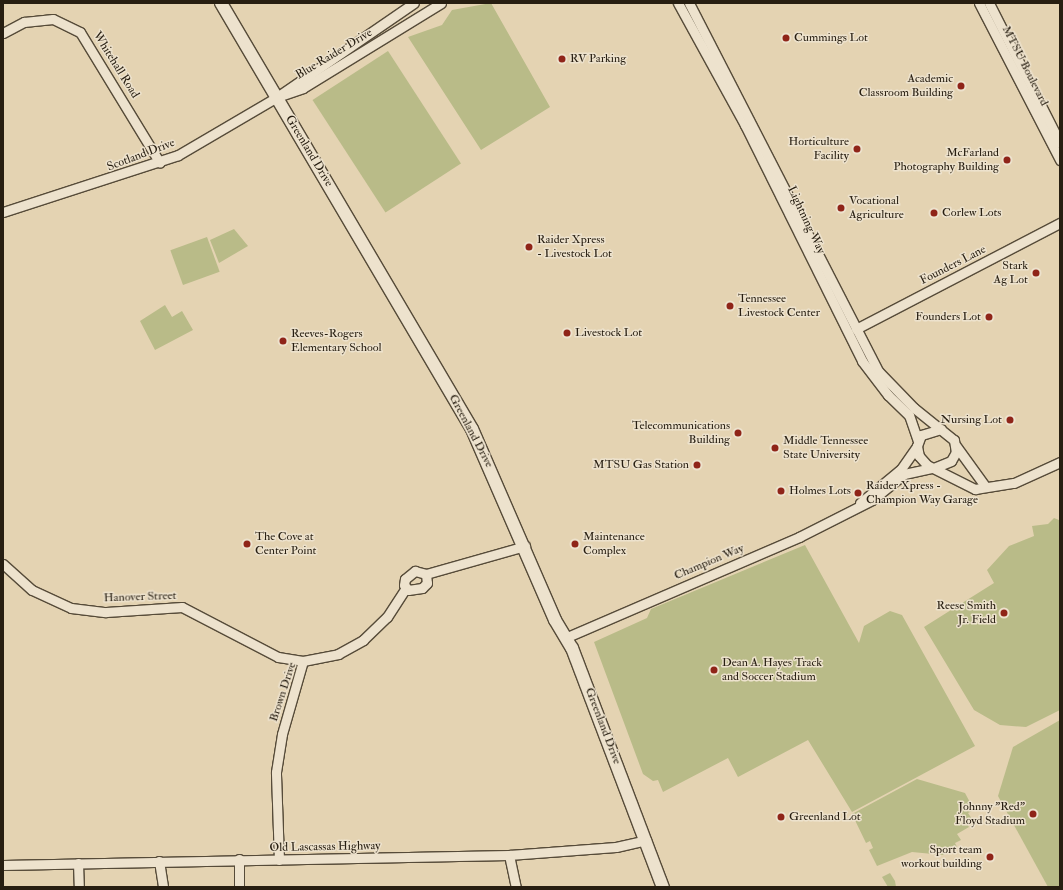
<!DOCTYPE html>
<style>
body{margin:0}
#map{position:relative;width:1063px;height:890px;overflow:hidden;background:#e4d3b2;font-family:"IM FELL Double Pica",serif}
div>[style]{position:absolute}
.green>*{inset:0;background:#b9bb88;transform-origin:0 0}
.roads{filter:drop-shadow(1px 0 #564b39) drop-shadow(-1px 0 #564b39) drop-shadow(0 1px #564b39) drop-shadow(0 -1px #564b39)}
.street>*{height:9px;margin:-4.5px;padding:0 4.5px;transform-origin:4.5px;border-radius:4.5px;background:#ede2cd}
.secondary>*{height:12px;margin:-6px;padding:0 6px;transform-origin:6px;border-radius:6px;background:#ede2cd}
.dots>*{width:11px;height:11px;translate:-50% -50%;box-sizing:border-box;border:2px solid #ede2cd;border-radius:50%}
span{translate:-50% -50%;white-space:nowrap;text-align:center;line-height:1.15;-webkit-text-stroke:3px #ede2cd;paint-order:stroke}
.poi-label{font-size:12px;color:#271e11}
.left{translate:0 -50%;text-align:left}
.right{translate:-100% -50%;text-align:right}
.street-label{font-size:12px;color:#271e11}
.frame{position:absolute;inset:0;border:4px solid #271e11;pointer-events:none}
</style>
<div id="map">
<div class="green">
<i style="clip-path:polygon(491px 3px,550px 107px,481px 150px,408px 37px,442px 25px,452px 10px)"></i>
<i style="left:388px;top:51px;width:134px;height:90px;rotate:57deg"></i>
<i style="clip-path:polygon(234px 229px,248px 246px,219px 263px,210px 240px)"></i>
<i style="left:207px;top:237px;width:37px;height:39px;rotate:70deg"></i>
<i style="clip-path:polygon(165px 305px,172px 317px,182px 311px,193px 330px,155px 350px,140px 321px)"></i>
<i style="clip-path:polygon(1054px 518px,1059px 520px,1060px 529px,1060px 710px,1026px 727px,1000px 725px,974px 710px,924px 627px,994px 583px,987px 570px,1009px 546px,1034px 536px,1032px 526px,1048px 524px)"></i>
<i style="clip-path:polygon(805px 545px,859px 643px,864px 626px,890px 611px,902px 615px,975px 746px,852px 812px,808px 740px,738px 777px,728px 758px,663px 792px,658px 780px,653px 781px,643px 774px,594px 642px,647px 618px,651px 609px)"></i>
<i style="clip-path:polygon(1060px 720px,1060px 886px,1048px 887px,998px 796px,1013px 747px)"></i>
<i style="clip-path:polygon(917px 779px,965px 793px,974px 810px,968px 813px,972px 819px,966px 822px,969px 827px,957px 834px,961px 840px,955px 843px,957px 847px,943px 855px,912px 852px,877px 866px,869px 850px,873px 848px,870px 841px,866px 843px,852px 814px)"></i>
<i style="clip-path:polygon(890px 873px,895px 881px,896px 887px,888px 887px,882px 877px)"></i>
</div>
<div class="roads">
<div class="street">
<i style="left:678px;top:3px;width:139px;rotate:61.2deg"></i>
<i style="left:745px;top:125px;width:263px;rotate:63.6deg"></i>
<i style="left:862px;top:361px;width:43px;rotate:52.6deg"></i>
<i style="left:888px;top:395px;width:29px;rotate:44deg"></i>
<i style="left:909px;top:415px;width:28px;rotate:71deg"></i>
<i style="left:689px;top:3px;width:415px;rotate:62.8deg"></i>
<i style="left:879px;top:372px;width:50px;rotate:45.8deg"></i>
<i style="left:914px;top:408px;width:51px;rotate:38.7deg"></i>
<i style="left:954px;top:440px;width:12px;rotate:81deg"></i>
<i style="left:956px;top:452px;width:10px;rotate:119deg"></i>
<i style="left:951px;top:461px;width:18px;rotate:158deg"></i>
<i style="left:979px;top:3px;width:177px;rotate:62.7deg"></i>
<i style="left:989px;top:3px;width:157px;rotate:63.1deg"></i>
<i style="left:3px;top:33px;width:24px;rotate:-28deg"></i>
<i style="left:24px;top:22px;width:29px;rotate:-6deg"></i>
<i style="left:53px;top:19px;width:30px;rotate:26deg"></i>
<i style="left:80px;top:32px;width:153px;rotate:58.6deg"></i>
<i style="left:280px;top:96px;width:24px;rotate:-19deg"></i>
<i style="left:303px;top:88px;width:162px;rotate:-31.6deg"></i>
<i style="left:3px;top:212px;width:184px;rotate:-18deg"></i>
<i style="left:178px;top:155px;width:115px;rotate:-30.4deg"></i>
<i style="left:277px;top:97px;width:166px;rotate:-34.5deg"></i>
<i style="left:856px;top:329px;width:230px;rotate:-27.5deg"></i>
<i style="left:941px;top:429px;width:21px;rotate:163deg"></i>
<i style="left:921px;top:435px;width:12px;rotate:110deg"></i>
<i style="left:917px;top:446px;width:10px;rotate:79deg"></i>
<i style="left:919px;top:456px;width:12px;rotate:48deg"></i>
<i style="left:927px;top:465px;width:54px;rotate:26.6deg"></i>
<i style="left:975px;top:489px;width:39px;rotate:-9deg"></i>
<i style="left:1014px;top:483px;width:51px;rotate:-24.5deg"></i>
<i style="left:956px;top:446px;width:49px;rotate:54.1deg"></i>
<i style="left:860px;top:503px;width:53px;rotate:-39.7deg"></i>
<i style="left:901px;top:469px;width:28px;rotate:-55deg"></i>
<i style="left:3px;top:564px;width:39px;rotate:42deg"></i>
<i style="left:32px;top:590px;width:43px;rotate:24.8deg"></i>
<i style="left:71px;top:608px;width:35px;rotate:7deg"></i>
<i style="left:106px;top:612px;width:76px;rotate:-3.8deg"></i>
<i style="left:182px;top:607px;width:108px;rotate:27.5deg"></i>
<i style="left:278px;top:657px;width:25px;rotate:9deg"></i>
<i style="left:303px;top:661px;width:36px;rotate:-11deg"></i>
<i style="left:338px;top:654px;width:29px;rotate:-29deg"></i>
<i style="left:363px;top:640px;width:33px;rotate:-44deg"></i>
<i style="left:387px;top:617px;width:35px;rotate:-57deg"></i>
<i style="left:426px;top:574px;width:9px;rotate:84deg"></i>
<i style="left:427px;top:583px;width:7px;rotate:135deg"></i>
<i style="left:422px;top:588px;width:14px;rotate:172deg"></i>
<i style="left:408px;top:590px;width:6px;rotate:-129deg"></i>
<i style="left:404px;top:585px;width:6px;rotate:-81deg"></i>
<i style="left:405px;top:579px;width:13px;rotate:-39deg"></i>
<i style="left:415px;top:571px;width:11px;rotate:15deg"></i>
<i style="left:426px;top:574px;width:103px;rotate:-15.8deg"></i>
<i style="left:567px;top:637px;width:253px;rotate:-23.3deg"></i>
<i style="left:799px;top:537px;width:82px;rotate:-26.9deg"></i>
<i style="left:872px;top:500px;width:41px;rotate:-39.1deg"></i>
<i style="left:904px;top:474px;width:29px;rotate:-12deg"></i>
<i style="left:509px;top:855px;width:33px;rotate:78deg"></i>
<i style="left:239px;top:859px;width:28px;rotate:90deg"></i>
<i style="left:279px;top:860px;width:88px;rotate:-92deg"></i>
<i style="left:276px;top:772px;width:38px;rotate:-81deg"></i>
<i style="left:282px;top:734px;width:76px;rotate:-74deg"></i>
<i style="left:159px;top:861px;width:26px;rotate:81deg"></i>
<i style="left:78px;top:863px;width:24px;rotate:88deg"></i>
<i style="left:3px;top:865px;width:506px;rotate:-1.13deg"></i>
<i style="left:509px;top:855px;width:107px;rotate:-4.3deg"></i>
<i style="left:616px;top:847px;width:31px;rotate:-13deg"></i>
</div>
<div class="secondary">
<i style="left:221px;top:3px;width:494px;rotate:59.5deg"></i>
<i style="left:472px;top:429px;width:208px;rotate:66.5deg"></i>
<i style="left:555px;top:620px;width:33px;rotate:59deg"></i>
<i style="left:572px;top:648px;width:256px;rotate:69.2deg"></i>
</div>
</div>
<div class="dots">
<i style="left:786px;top:38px;background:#8f2418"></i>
<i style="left:562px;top:59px;background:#8f2418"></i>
<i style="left:961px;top:86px;background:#8f2418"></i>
<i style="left:857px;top:149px;background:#8f2418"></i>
<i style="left:1007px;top:160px;background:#8f2418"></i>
<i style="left:841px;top:208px;background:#8f2418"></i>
<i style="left:934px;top:213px;background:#8f2418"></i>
<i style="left:529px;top:247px;background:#8f2418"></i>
<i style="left:1036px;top:273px;background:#8f2418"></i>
<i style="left:730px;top:306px;background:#8f2418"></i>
<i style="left:989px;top:317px;background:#8f2418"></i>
<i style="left:567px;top:333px;background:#8f2418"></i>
<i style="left:283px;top:341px;background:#8f2418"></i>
<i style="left:1010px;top:420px;background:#8f2418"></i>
<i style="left:738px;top:433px;background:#8f2418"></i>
<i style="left:775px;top:448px;background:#8f2418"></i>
<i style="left:697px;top:465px;background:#8f2418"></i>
<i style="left:781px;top:491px;background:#8f2418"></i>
<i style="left:858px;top:493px;background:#8f2418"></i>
<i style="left:247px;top:544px;background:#8f2418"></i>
<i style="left:575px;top:544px;background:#8f2418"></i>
<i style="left:1004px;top:613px;background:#8f2418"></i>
<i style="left:714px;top:670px;background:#8f2418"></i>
<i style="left:1033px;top:814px;background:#8f2418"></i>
<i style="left:781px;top:817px;background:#8f2418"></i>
<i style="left:990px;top:857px;background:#8f2418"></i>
</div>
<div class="poi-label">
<span class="left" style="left:794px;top:38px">Cummings Lot</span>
<span class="left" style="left:570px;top:59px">RV Parking</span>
<span class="right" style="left:953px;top:86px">Academic<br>Classroom Building</span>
<span class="right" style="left:849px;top:149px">Horticulture<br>Facility</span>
<span class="right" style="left:999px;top:160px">McFarland<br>Photography Building</span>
<span class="left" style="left:849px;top:208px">Vocational<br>Agriculture</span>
<span class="left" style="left:942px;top:213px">Corlew Lots</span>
<span class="left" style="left:537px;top:247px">Raider Xpress<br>- Livestock Lot</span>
<span class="right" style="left:1028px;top:273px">Stark<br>Ag Lot</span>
<span class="left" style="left:738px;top:306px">Tennessee<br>Livestock Center</span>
<span class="right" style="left:981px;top:317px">Founders Lot</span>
<span class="left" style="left:575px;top:333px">Livestock Lot</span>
<span class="left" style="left:291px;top:341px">Reeves-Rogers<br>Elementary School</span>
<span class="right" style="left:1002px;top:420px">Nursing Lot</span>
<span class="right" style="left:730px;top:433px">Telecommunications<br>Building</span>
<span class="left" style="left:783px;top:448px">Middle Tennessee<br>State University</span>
<span class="right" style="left:689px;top:465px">MTSU Gas Station</span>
<span class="left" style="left:866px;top:493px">Raider Xpress -<br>Champion Way Garage</span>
<span class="left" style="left:789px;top:491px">Holmes Lots</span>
<span class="left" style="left:255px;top:544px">The Cove at<br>Center Point</span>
<span class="left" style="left:583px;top:544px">Maintenance<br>Complex</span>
<span class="right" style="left:996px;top:613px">Reese Smith<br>Jr. Field</span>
<span class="left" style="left:722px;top:670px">Dean A. Hayes Track<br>and Soccer Stadium</span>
<span class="right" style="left:1025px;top:814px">Johnny "Red"<br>Floyd Stadium</span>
<span class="left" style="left:789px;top:817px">Greenland Lot</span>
<span class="right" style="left:982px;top:857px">Sport team<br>workout building</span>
</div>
<div class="street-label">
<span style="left:334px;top:54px;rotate:-31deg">Blue Raider Drive</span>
<span style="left:116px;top:65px;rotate:58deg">Whitehall Road</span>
<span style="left:1025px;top:66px;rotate:63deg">MTSU Boulevard</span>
<span style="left:309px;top:151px;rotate:59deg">Greenland Drive</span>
<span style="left:141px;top:155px;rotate:-21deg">Scotland Drive</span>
<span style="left:806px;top:220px;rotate:65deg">Lightning Way</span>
<span style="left:953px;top:265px;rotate:-27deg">Founders Lane</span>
<span style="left:471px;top:431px;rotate:62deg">Greenland Drive</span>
<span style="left:709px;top:562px;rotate:-23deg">Champion Way</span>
<span style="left:140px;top:597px;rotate:-2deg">Hanover Street</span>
<span style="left:283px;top:692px;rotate:-72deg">Brown Drive</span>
<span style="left:603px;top:726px;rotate:69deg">Greenland Drive</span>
<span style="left:325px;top:847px;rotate:-1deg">Old Lascassas Highway</span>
</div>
<div class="frame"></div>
</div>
